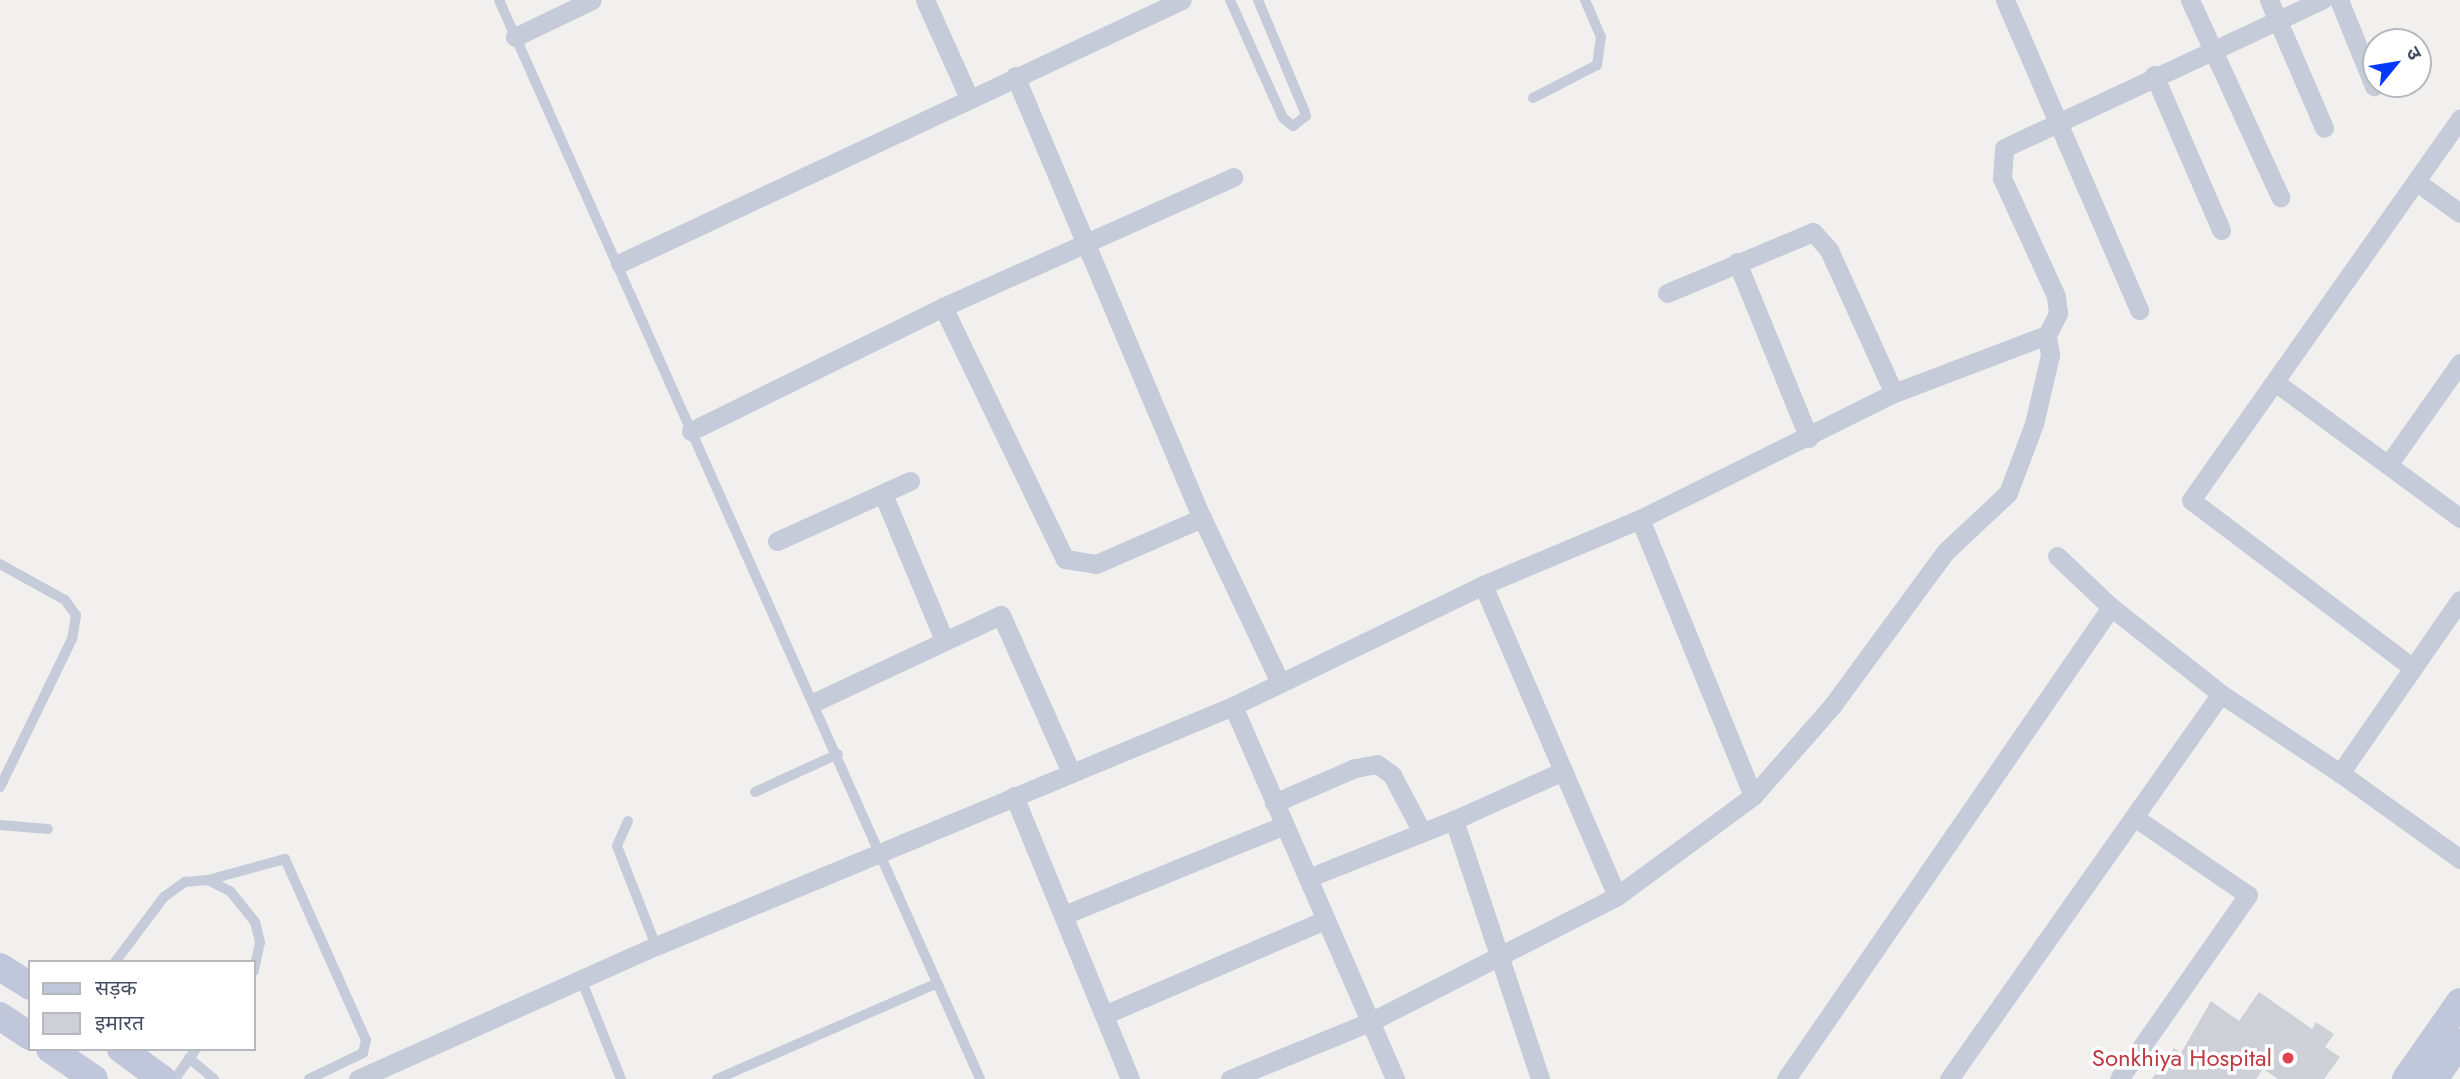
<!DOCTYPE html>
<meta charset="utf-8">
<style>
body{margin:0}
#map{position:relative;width:2460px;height:1079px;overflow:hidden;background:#f2f0ef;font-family:Jost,"Noto Sans Devanagari",sans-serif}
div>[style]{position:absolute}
.building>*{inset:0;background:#ced0d8}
.lane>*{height:10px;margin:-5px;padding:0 5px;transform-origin:5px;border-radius:5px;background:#c5cbd9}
.street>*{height:19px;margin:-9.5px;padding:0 9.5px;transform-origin:9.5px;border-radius:9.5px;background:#c5cbd9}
.secondary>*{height:28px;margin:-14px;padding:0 14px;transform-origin:14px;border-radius:14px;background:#c0c7db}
.dots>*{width:19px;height:19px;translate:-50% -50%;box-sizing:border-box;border:4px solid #fff;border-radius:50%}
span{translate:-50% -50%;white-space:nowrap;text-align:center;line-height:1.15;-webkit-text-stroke:7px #fff;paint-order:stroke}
.health-label{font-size:24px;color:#be3a42}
.right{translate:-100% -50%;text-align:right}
.legend{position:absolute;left:28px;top:960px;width:228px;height:91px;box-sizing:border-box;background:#fff;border:2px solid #b5b8bf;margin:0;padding:9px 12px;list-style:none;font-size:21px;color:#454d60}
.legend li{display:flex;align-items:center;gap:14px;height:35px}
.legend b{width:35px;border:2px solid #b5b8bf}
.north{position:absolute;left:2362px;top:28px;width:70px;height:70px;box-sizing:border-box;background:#fff;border:2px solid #b5b8bf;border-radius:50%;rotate:60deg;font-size:19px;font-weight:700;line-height:28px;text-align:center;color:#454d60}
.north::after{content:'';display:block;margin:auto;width:24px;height:32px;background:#0339f8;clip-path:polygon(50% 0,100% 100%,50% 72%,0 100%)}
</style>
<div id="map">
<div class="building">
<i style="clip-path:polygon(2259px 992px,2312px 1029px,2316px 1022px,2334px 1034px,2325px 1047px,2340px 1057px,2324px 1079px,2278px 1079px,2263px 1069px,2256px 1079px,2152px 1079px,2174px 1048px,2181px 1053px,2211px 1001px,2239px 1021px)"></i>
</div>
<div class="lane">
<i style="left:499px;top:0;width:1181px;rotate:65.97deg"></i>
<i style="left:1230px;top:0;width:129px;rotate:65.8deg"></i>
<i style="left:1283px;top:118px;width:13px;rotate:39deg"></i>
<i style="left:1293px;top:126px;width:16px;rotate:-38deg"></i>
<i style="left:1306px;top:116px;width:6px;rotate:-108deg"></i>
<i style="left:1304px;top:110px;width:119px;rotate:-112.7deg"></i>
<i style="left:1533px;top:98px;width:72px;rotate:-27.3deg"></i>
<i style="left:1597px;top:65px;width:28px;rotate:-82deg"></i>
<i style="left:1601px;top:37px;width:40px;rotate:-113.4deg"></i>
<i style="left:0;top:564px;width:74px;rotate:29deg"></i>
<i style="left:65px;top:600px;width:19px;rotate:54deg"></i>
<i style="left:76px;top:615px;width:24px;rotate:99deg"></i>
<i style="left:72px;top:639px;width:165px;rotate:115.9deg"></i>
<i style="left:755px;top:792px;width:91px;rotate:-24.6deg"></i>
<i style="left:628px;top:821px;width:27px;rotate:114deg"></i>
<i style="left:617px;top:846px;width:107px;rotate:68.7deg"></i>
<i style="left:0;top:825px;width:48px;rotate:4.8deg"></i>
<i style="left:208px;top:880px;width:80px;rotate:-15.3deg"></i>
<i style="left:285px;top:859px;width:198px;rotate:65.9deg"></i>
<i style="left:366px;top:1040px;width:13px;rotate:103deg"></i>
<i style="left:363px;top:1053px;width:60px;rotate:154.3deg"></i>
<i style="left:115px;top:962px;width:81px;rotate:-53deg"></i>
<i style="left:164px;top:897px;width:26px;rotate:-36deg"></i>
<i style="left:185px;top:882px;width:23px;rotate:-5deg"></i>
<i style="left:208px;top:880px;width:25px;rotate:27deg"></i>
<i style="left:230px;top:891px;width:40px;rotate:51deg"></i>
<i style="left:255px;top:922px;width:21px;rotate:76deg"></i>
<i style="left:260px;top:942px;width:30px;rotate:102deg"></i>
<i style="left:581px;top:979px;width:108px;rotate:68.2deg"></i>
<i style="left:189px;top:1058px;width:33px;rotate:40deg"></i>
<i style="left:175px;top:1079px;width:37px;rotate:-55deg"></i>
<i style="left:717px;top:1079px;width:239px;rotate:-23.5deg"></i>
</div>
<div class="street">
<i style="left:925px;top:0;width:107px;rotate:65.8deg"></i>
<i style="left:2005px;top:0;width:338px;rotate:66.6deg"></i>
<i style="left:2190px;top:0;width:217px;rotate:65.4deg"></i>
<i style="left:2269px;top:0;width:139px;rotate:66.7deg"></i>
<i style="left:2339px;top:0;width:93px;rotate:67.9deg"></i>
<i style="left:515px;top:37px;width:85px;rotate:-25.7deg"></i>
<i style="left:2154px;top:75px;width:169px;rotate:66.6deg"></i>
<i style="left:1015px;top:76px;width:480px;rotate:67.1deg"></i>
<i style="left:1202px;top:518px;width:182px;rotate:64.6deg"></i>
<i style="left:2417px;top:182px;width:53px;rotate:35.8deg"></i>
<i style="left:1737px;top:262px;width:190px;rotate:67.8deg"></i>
<i style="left:620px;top:263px;width:620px;rotate:-25.08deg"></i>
<i style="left:1667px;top:293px;width:158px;rotate:-22.7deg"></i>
<i style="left:1813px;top:232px;width:24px;rotate:48deg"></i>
<i style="left:1829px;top:250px;width:157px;rotate:65.6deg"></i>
<i style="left:943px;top:307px;width:280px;rotate:64.2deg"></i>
<i style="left:1065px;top:559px;width:31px;rotate:9deg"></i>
<i style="left:1096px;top:564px;width:116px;rotate:-23.5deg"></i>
<i style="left:2275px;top:382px;width:230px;rotate:36.3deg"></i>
<i style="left:691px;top:431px;width:281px;rotate:-26.2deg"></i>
<i style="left:943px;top:307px;width:318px;rotate:-24.1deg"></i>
<i style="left:2388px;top:465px;width:125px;rotate:-54.8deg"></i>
<i style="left:883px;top:494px;width:158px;rotate:67.3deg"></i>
<i style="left:777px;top:541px;width:146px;rotate:-24.3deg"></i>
<i style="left:2057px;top:556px;width:74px;rotate:43.4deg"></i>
<i style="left:1483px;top:585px;width:339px;rotate:66.7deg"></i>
<i style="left:2460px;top:600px;width:211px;rotate:124.7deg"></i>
<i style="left:2340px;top:773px;width:148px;rotate:35.6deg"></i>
<i style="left:2413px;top:668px;width:278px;rotate:-142.9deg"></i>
<i style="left:2191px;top:500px;width:467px;rotate:-54.8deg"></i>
<i style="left:817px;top:701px;width:203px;rotate:-25.1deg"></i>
<i style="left:1001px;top:615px;width:170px;rotate:66deg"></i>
<i style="left:1233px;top:706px;width:407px;rotate:66.5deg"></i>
<i style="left:1014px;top:796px;width:306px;rotate:67.7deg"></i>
<i style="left:1753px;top:796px;width:120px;rotate:-48.7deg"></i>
<i style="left:1832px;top:706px;width:191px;rotate:-53.7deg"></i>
<i style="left:1945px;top:552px;width:86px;rotate:-43.1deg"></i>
<i style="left:2008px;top:493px;width:74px;rotate:-69.4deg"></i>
<i style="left:2034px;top:424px;width:71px;rotate:-76.9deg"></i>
<i style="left:2050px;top:355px;width:20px;rotate:-99deg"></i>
<i style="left:1274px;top:803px;width:88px;rotate:-23.4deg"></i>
<i style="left:1355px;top:768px;width:22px;rotate:-10deg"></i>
<i style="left:1377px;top:764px;width:19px;rotate:36deg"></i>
<i style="left:1392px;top:775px;width:64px;rotate:62.2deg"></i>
<i style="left:1454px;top:820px;width:120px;rotate:-24.2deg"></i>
<i style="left:1308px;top:878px;width:157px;rotate:-21.7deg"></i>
<i style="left:1454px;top:820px;width:273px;rotate:71.6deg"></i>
<i style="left:1064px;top:915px;width:238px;rotate:-22.2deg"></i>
<i style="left:1104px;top:1015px;width:241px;rotate:-23.3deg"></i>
<i style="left:358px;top:1079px;width:326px;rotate:-24.1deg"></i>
<i style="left:656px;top:946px;width:625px;rotate:-22.58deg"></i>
<i style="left:1233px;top:706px;width:278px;rotate:-25.8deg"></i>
<i style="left:1483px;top:585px;width:170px;rotate:-22.8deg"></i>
<i style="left:1640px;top:519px;width:284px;rotate:-26.4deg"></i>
<i style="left:1894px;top:393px;width:164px;rotate:-20.8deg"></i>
<i style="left:2047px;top:335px;width:25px;rotate:-63deg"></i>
<i style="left:2058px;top:313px;width:17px;rotate:-97deg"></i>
<i style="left:2056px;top:296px;width:130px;rotate:-114.6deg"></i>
<i style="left:2002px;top:178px;width:30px;rotate:-86deg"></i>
<i style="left:2004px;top:148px;width:351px;rotate:-25deg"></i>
<i style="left:1230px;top:1079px;width:151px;rotate:-22.2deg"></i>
<i style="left:1370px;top:1022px;width:277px;rotate:-27deg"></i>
<i style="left:1617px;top:896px;width:169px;rotate:-36.3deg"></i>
<i style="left:1753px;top:796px;width:299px;rotate:-112.2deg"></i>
<i style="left:1786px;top:1079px;width:573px;rotate:-55.45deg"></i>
<i style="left:2111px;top:607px;width:140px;rotate:38.3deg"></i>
<i style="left:2221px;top:694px;width:143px;rotate:33.6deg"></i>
<i style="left:1949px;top:1079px;width:471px;rotate:-54.8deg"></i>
<i style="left:2119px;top:1079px;width:225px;rotate:-55deg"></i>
<i style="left:2248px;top:895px;width:138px;rotate:-145.6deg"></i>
</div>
<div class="secondary">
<i style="left:0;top:967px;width:36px;rotate:32deg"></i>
<i style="left:0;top:1016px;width:36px;rotate:34deg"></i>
<i style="left:50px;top:1049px;width:53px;rotate:34.3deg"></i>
<i style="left:121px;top:1049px;width:51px;rotate:36.2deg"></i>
<i style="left:2406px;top:1079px;width:94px;rotate:-55deg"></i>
<i style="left:2434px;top:1079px;width:45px;rotate:-54.9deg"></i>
</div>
<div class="dots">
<i style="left:2288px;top:1058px;background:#e0444e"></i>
</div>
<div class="health-label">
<span class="right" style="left:2272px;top:1058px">Sonkhiya Hospital</span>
</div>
<ul class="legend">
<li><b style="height:9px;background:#c0c7db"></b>सड़क</li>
<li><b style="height:19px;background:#ced0d8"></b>इमारत</li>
</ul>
<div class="north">उ</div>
</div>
